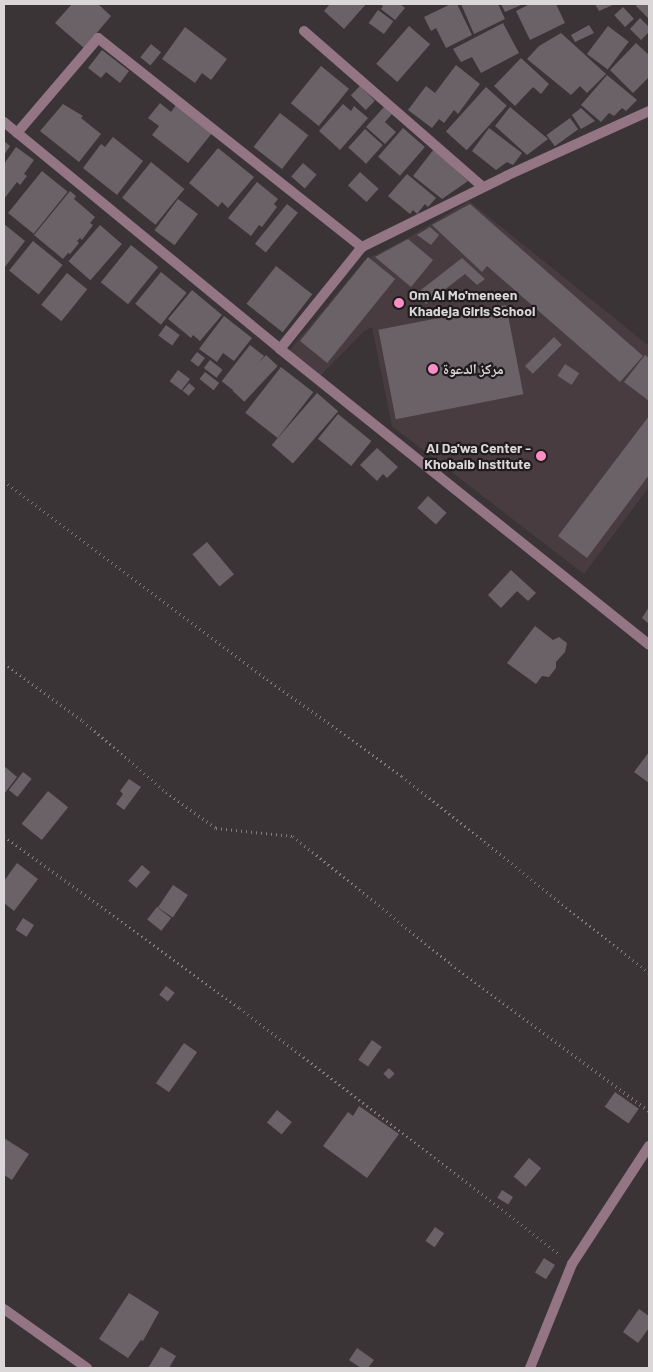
<!DOCTYPE html>
<meta charset="utf-8">
<style>
body{margin:0}
#map{position:relative;width:653px;height:1372px;overflow:hidden;background:#3b3437;font-family:Barlow,"Noto Naskh Arabic",sans-serif}
div>[style]{position:absolute}
.built>*{inset:0;background:#493c41}
.building>*{inset:0;background:#6a6266;transform-origin:0 0}
.path>*{height:3px;margin-top:-1.5px;transform-origin:0;background:repeating-linear-gradient(90deg,#827d7f 0 1px,transparent 0 5px)}
.service>*{height:10px;margin:-5px;padding:0 5px;transform-origin:5px;border-radius:5px;background:#947583}
.minor>*{height:10px;margin:-5px;padding:0 5px;transform-origin:5px;border-radius:5px;background:#947583}
.dots>*{width:14px;height:14px;translate:-50% -50%;box-sizing:border-box;border:2px solid #201c1e;border-radius:50%}
span{translate:-50% -50%;white-space:nowrap;text-align:center;line-height:1.15;-webkit-text-stroke:4.5px #201c1e;paint-order:stroke}
.poi-label{font-size:14px;color:#dbd7d8;font-weight:700}
.left{translate:0 -50%;text-align:left}
.right{translate:-100% -50%;text-align:right}
.frame{position:absolute;inset:0;border:5px solid #dbd7d8;pointer-events:none}
</style>
<div id="map">
<div class="built">
<i style="clip-path:polygon(469px 201px,649px 346px,649px 487px,584px 574px,392px 426px,372px 327px,364px 331px,320px 376px,289px 351px,365px 260px,408px 238px)"></i>
</div>
<div class="building">
<i style="clip-path:polygon(72px 4px,98px 4px,111px 16px,84px 48px,55px 23px)"></i>
<i style="clip-path:polygon(330px 4px,366px 4px,344px 29px,324px 11px)"></i>
<i style="clip-path:polygon(379px 4px,400px 4px,405px 8px,395px 20px,381px 9px,383px 6px)"></i>
<i style="clip-path:polygon(451px 4px,457px 4px,472px 35px,446px 48px,436px 28px,431px 31px,424px 17px)"></i>
<i style="clip-path:polygon(461px 4px,498px 4px,505px 19px,474px 34px)"></i>
<i style="clip-path:polygon(501px 4px,523px 4px,505px 12px)"></i>
<i style="clip-path:polygon(530px 4px,556px 4px,565px 23px,530px 40px,516px 11px)"></i>
<i style="clip-path:polygon(595px 4px,615px 4px,599px 11px)"></i>
<i style="clip-path:polygon(638px 4px,649px 4px,649px 19px,636px 6px)"></i>
<i style="left:623px;top:7px;width:16px;height:12px;rotate:47deg"></i>
<i style="left:378px;top:10px;width:19px;height:16px;rotate:36deg"></i>
<i style="clip-path:polygon(640px 18px,649px 27px,649px 32px,641px 40px,630px 29px)"></i>
<i style="clip-path:polygon(503px 23px,519px 53px,481px 73px,472px 57px,461px 62px,453px 49px)"></i>
<i style="clip-path:polygon(589px 25px,594px 33px,575px 42px,571px 35px)"></i>
<i style="left:409px;top:26px;width:28px;height:50px;rotate:41deg"></i>
<i style="left:608px;top:26px;width:26px;height:35px;rotate:37deg"></i>
<i style="clip-path:polygon(185px 27px,227px 59px,211px 80px,202px 73px,195px 83px,162px 59px)"></i>
<i style="clip-path:polygon(561px 33px,606px 74px,587px 93px,580px 86px,571px 95px,527px 59px,539px 46px)"></i>
<i style="clip-path:polygon(636px 43px,649px 55px,649px 77px,633px 93px,610px 70px)"></i>
<i style="left:151px;top:44px;width:13px;height:17px;rotate:39deg"></i>
<i style="clip-path:polygon(102px 50px,129px 71px,120px 83px,106px 72px,101px 78px,88px 68px)"></i>
<i style="clip-path:polygon(521px 58px,549px 84px,541px 94px,533px 87px,515px 106px,494px 86px)"></i>
<i style="clip-path:polygon(456px 65px,480px 84px,458px 114px,454px 110px,444px 123px,439px 119px,432px 128px,408px 110px,426px 86px,435px 93px)"></i>
<i style="left:321px;top:66px;width:36px;height:48px;rotate:39deg"></i>
<i style="clip-path:polygon(607px 75px,637px 100px,626px 111px,622px 108px,614px 116px,609px 113px,601px 122px,581px 105px)"></i>
<i style="left:360px;top:86px;width:21px;height:13px;rotate:45deg"></i>
<i style="left:486px;top:87px;width:28px;height:60px;rotate:42deg"></i>
<i style="clip-path:polygon(160px 103px,171px 112px,176px 105px,212px 133px,188px 163px,152px 135px,159px 126px,148px 118px)"></i>
<i style="clip-path:polygon(63px 104px,83px 116px,81px 118px,101px 134px,79px 162px,40px 131px)"></i>
<i style="clip-path:polygon(343px 104px,351px 111px,354px 106px,368px 118px,340px 150px,319px 131px)"></i>
<i style="clip-path:polygon(384px 107px,392px 114px,385px 122px,396px 132px,385px 144px,366px 127px)"></i>
<i style="clip-path:polygon(510px 107px,548px 139px,527px 155px,495px 126px)"></i>
<i style="clip-path:polygon(581px 108px,595px 121px,581px 129px,572px 115px)"></i>
<i style="left:280px;top:113px;width:36px;height:43px;rotate:38deg"></i>
<i style="left:570px;top:118px;width:14px;height:29px;rotate:54deg"></i>
<i style="left:403px;top:128px;width:29px;height:38px;rotate:41deg"></i>
<i style="clip-path:polygon(489px 128px,522px 153px,513px 165px,507px 162px,496px 170px,472px 151px)"></i>
<i style="left:365px;top:129px;width:24px;height:25px;rotate:42deg"></i>
<i style="clip-path:polygon(113px 137px,143px 161px,117px 195px,83px 168px,101px 144px,105px 147px)"></i>
<i style="clip-path:polygon(4px 141px,10px 146px,4px 155px)"></i>
<i style="clip-path:polygon(16px 147px,34px 160px,24px 174px,27px 176px,20px 185px,17px 182px,4px 199px,4px 164px)"></i>
<i style="clip-path:polygon(218px 148px,254px 177px,228px 208px,222px 202px,218px 207px,189px 183px)"></i>
<i style="clip-path:polygon(434px 149px,468px 181px,442px 199px,413px 176px)"></i>
<i style="left:151px;top:162px;width:43px;height:46px;rotate:39deg"></i>
<i style="left:303px;top:163px;width:18px;height:18px;rotate:41deg"></i>
<i style="left:42px;top:171px;width:33px;height:54px;rotate:39deg"></i>
<i style="left:360px;top:172px;width:25px;height:18px;rotate:42deg"></i>
<i style="clip-path:polygon(407px 174px,436px 198px,428px 207px,425px 204px,417px 214px,413px 210px,410px 214px,388px 196px)"></i>
<i style="clip-path:polygon(257px 182px,278px 199px,274px 204px,277px 207px,262px 227px,259px 225px,251px 236px,228px 218px)"></i>
<i style="clip-path:polygon(70px 191px,76px 196px,74px 199px,95px 217px,90px 223px,93px 225px,82px 240px,80px 238px,77px 241px,79px 243px,70px 254px,68px 253px,63px 259px,34px 235px)"></i>
<i style="left:178px;top:199px;width:25px;height:39px;rotate:37deg"></i>
<i style="left:287px;top:204px;width:14px;height:51px;rotate:39deg"></i>
<i style="clip-path:polygon(470px 204px,643px 356px,620px 382px,487px 266px,482px 272px,432px 225px)"></i>
<i style="clip-path:polygon(4px 224px,25px 241px,4px 268px)"></i>
<i style="left:100px;top:225px;width:29px;height:48px;rotate:41deg"></i>
<i style="clip-path:polygon(430px 227px,439px 235px,431px 245px,417px 235px)"></i>
<i style="clip-path:polygon(408px 239px,433px 260px,411px 287px,375px 257px)"></i>
<i style="left:33px;top:241px;width:38px;height:38px;rotate:39deg"></i>
<i style="left:131px;top:245px;width:35px;height:48px;rotate:39deg"></i>
<i style="left:368px;top:257px;width:35px;height:108px;rotate:39deg"></i>
<i style="clip-path:polygon(462px 258px,485px 279px,477px 285px,465px 274px,426px 304px,417px 293px)"></i>
<i style="left:276px;top:266px;width:46px;height:48px;rotate:38deg"></i>
<i style="left:161px;top:272px;width:33px;height:41px;rotate:39deg"></i>
<i style="left:67px;top:273px;width:26px;height:41px;rotate:39deg"></i>
<i style="clip-path:polygon(192px 290px,222px 315px,200px 341px,193px 335px,191px 338px,168px 319px)"></i>
<i style="left:506px;top:305px;width:91px;height:130px;rotate:79deg"></i>
<i style="clip-path:polygon(224px 316px,252px 338px,234px 361px,223px 353px,217px 362px,199px 349px)"></i>
<i style="left:166px;top:325px;width:17px;height:13px;rotate:36deg"></i>
<i style="left:554px;top:337px;width:11px;height:41px;rotate:45deg"></i>
<i style="left:250px;top:345px;width:18px;height:46px;rotate:38deg"></i>
<i style="left:197px;top:352px;width:10px;height:11px;rotate:37deg"></i>
<i style="left:266px;top:355px;width:16px;height:49px;rotate:43deg"></i>
<i style="clip-path:polygon(645px 355px,649px 358px,649px 401px,624px 382px)"></i>
<i style="left:210px;top:360px;width:16px;height:10px;rotate:38deg"></i>
<i style="left:565px;top:364px;width:17px;height:14px;rotate:33deg"></i>
<i style="left:281px;top:367px;width:41px;height:58px;rotate:38deg"></i>
<i style="left:178px;top:370px;width:15px;height:14px;rotate:37deg"></i>
<i style="left:205px;top:372px;width:18px;height:9px;rotate:38deg"></i>
<i style="left:189px;top:383px;width:8px;height:10px;rotate:40deg"></i>
<i style="left:317px;top:393px;width:28px;height:69px;rotate:41deg"></i>
<i style="left:338px;top:414px;width:43px;height:32px;rotate:39deg"></i>
<i style="clip-path:polygon(649px 416px,649px 475px,587px 558px,558px 536px)"></i>
<i style="clip-path:polygon(377px 448px,398px 467px,387px 478px,383px 474px,377px 481px,360px 465px)"></i>
<i style="left:428px;top:496px;width:25px;height:16px;rotate:42deg"></i>
<i style="left:207px;top:542px;width:42px;height:19px;rotate:50deg"></i>
<i style="clip-path:polygon(511px 570px,536px 593px,528px 601px,517px 591px,501px 608px,488px 595px)"></i>
<i style="clip-path:polygon(649px 607px,649px 624px,642px 618px)"></i>
<i style="clip-path:polygon(535px 626px,553px 640px,559px 637px,567px 643px,565px 652px,556px 662px,556px 668px,549px 677px,542px 676px,536px 684px,507px 663px)"></i>
<i style="clip-path:polygon(649px 752px,649px 783px,634px 772px)"></i>
<i style="clip-path:polygon(4px 766px,17px 777px,4px 794px)"></i>
<i style="left:23px;top:772px;width:11px;height:23px;rotate:38deg"></i>
<i style="clip-path:polygon(129px 779px,141px 787px,124px 810px,116px 804px,123px 794px,120px 791px)"></i>
<i style="left:48px;top:791px;width:26px;height:42px;rotate:39deg"></i>
<i style="clip-path:polygon(17px 863px,38px 879px,14px 911px,4px 903px,4px 881px)"></i>
<i style="left:142px;top:865px;width:11px;height:21px;rotate:41deg"></i>
<i style="left:173px;top:885px;width:18px;height:27px;rotate:34deg"></i>
<i style="left:157px;top:907px;width:18px;height:16px;rotate:38deg"></i>
<i style="left:23px;top:918px;width:13px;height:14px;rotate:32deg"></i>
<i style="left:166px;top:986px;width:11px;height:11px;rotate:38deg"></i>
<i style="left:372px;top:1040px;width:12px;height:24px;rotate:35deg"></i>
<i style="left:184px;top:1043px;width:16px;height:49px;rotate:35deg"></i>
<i style="left:389px;top:1068px;width:8px;height:8px;rotate:45deg"></i>
<i style="left:615px;top:1092px;width:29px;height:18px;rotate:35deg"></i>
<i style="clip-path:polygon(359px 1106px,399px 1134px,367px 1178px,323px 1146px,348px 1112px,353px 1116px)"></i>
<i style="left:277px;top:1110px;width:19px;height:16px;rotate:39deg"></i>
<i style="clip-path:polygon(4px 1138px,29px 1154px,12px 1180px,4px 1175px)"></i>
<i style="left:529px;top:1158px;width:16px;height:24px;rotate:40deg"></i>
<i style="left:502px;top:1190px;width:13px;height:9px;rotate:32deg"></i>
<i style="left:435px;top:1227px;width:11px;height:17px;rotate:34deg"></i>
<i style="left:544px;top:1258px;width:13px;height:17px;rotate:32deg"></i>
<i style="clip-path:polygon(129px 1293px,159px 1312px,143px 1341px,141px 1340px,128px 1358px,99px 1339px)"></i>
<i style="clip-path:polygon(639px 1309px,649px 1316px,649px 1328px,638px 1343px,623px 1332px)"></i>
<i style="clip-path:polygon(161px 1347px,176px 1356px,169px 1368px,148px 1368px)"></i>
<i style="clip-path:polygon(357px 1348px,374px 1360px,368px 1368px,361px 1368px,349px 1360px)"></i>
</div>
<div class="path">
<i style="left:4px;top:481px;width:329px;rotate:37deg"></i>
<i style="left:267px;top:679px;width:166px;rotate:35.7deg"></i>
<i style="left:402px;top:776px;width:316px;rotate:38.6deg"></i>
<i style="left:4px;top:663px;width:98px;rotate:36.3deg"></i>
<i style="left:83px;top:721px;width:109px;rotate:40.5deg"></i>
<i style="left:166px;top:792px;width:62px;rotate:35.8deg"></i>
<i style="left:216px;top:828px;width:77px;rotate:5.9deg"></i>
<i style="left:293px;top:836px;width:203px;rotate:39deg"></i>
<i style="left:451px;top:964px;width:247px;rotate:36.6deg"></i>
<i style="left:4px;top:836px;width:292px;rotate:36.1deg"></i>
<i style="left:240px;top:1008px;width:405px;rotate:37.6deg"></i>
</div>
<div class="service">
<i style="left:4px;top:1309px;width:102px;rotate:35.4deg"></i>
<i style="left:530px;top:1368px;width:112px;rotate:-68deg"></i>
<i style="left:572px;top:1264px;width:141px;rotate:-56.9deg"></i>
</div>
<div class="minor">
<i style="left:304px;top:31px;width:237px;rotate:41.1deg"></i>
<i style="left:4px;top:122px;width:357px;rotate:39.4deg"></i>
<i style="left:280px;top:349px;width:473px;rotate:38.7deg"></i>
<i style="left:17px;top:133px;width:125px;rotate:-49.5deg"></i>
<i style="left:98px;top:38px;width:337px;rotate:38.4deg"></i>
<i style="left:280px;top:349px;width:131px;rotate:-51.2deg"></i>
<i style="left:362px;top:247px;width:161px;rotate:-26.2deg"></i>
<i style="left:506px;top:176px;width:157px;rotate:-24.4deg"></i>
</div>
<div class="dots">
<i style="left:399px;top:303px;background:#fb8fc4"></i>
<i style="left:433px;top:369px;background:#fb8fc4"></i>
<i style="left:541px;top:456px;background:#fb8fc4"></i>
</div>
<div class="poi-label">
<span class="left" style="left:409px;top:303px">Om Al Mo'meneen<br>Khadeja Girls School</span>
<span class="left" style="left:443px;top:369px">مركز الدعوة</span>
<span class="right" style="left:531px;top:456px">Al Da'wa Center -<br>Khobaib Institute</span>
</div>
<div class="frame"></div>
</div>
